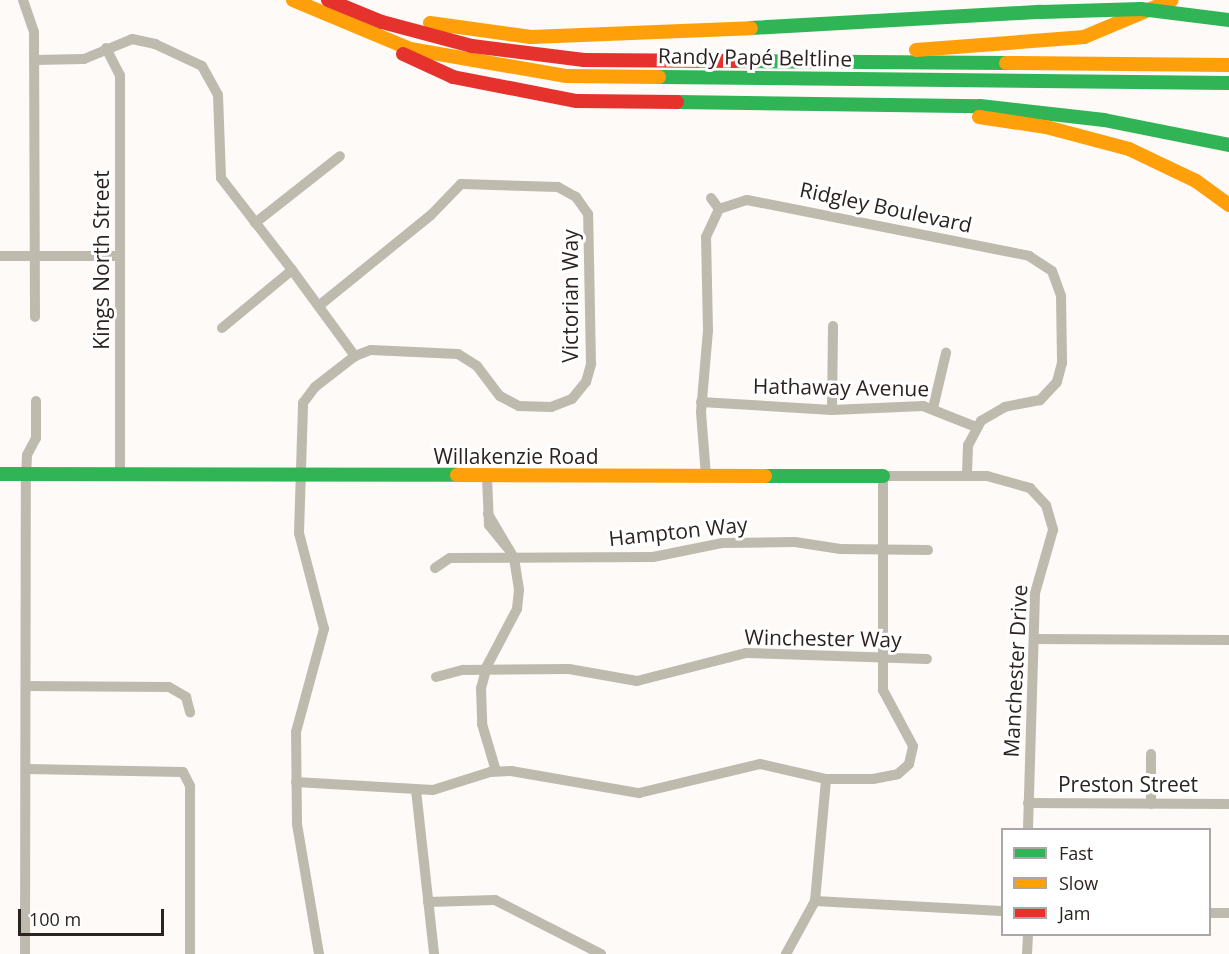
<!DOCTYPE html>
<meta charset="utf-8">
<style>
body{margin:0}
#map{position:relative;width:1229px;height:954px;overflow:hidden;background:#fdfaf8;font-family:"Open Sans",sans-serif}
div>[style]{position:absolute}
.street>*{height:10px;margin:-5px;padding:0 5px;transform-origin:5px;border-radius:5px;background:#bfbaae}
.fast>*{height:14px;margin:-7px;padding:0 7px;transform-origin:7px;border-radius:7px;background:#30b455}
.slow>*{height:14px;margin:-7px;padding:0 7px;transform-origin:7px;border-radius:7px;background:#ff9f0a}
.jam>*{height:14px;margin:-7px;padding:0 7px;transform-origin:7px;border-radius:7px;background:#e5322d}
.fast-bridge>*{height:14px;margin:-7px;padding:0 7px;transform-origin:7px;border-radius:7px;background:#30b455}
span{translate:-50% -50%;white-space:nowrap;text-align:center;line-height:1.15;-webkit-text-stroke:6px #fff;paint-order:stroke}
.street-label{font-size:21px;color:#2c2320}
.legend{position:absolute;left:1001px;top:828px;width:210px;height:108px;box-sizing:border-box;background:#fff;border:2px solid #aba7a6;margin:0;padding:8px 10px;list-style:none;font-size:18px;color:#2c2320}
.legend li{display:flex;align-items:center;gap:12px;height:30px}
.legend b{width:30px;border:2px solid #aba7a6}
.scale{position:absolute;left:18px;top:909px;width:146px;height:27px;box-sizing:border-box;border:3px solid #2c2320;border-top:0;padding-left:8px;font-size:18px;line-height:21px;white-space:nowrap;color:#2c2320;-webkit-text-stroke:4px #fff;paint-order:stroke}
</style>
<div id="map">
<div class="street">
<i style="left:23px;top:0;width:34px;rotate:71deg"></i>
<i style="left:34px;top:32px;width:285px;rotate:89.8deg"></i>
<i style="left:106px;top:48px;width:30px;rotate:63deg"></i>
<i style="left:120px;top:75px;width:401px;rotate:90deg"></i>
<i style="left:35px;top:60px;width:49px;rotate:-1.2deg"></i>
<i style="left:84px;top:59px;width:52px;rotate:-22.6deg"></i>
<i style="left:132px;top:39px;width:24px;rotate:12deg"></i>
<i style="left:155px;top:44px;width:52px;rotate:25.1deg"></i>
<i style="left:202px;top:66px;width:33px;rotate:61deg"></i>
<i style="left:218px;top:95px;width:83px;rotate:87.9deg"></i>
<i style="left:221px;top:178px;width:116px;rotate:52.3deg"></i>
<i style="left:711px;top:198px;width:14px;rotate:54deg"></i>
<i style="left:255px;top:223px;width:108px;rotate:-38.2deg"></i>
<i style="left:0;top:256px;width:120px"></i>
<i style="left:222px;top:328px;width:91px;rotate:-39.6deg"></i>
<i style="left:292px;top:270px;width:107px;rotate:53.8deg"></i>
<i style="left:701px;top:402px;width:131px;rotate:3.5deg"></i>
<i style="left:832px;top:410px;width:91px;rotate:-2.5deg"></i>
<i style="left:923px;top:406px;width:57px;rotate:21.6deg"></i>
<i style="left:933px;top:408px;width:57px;rotate:-76.7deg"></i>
<i style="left:832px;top:410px;width:84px;rotate:-89.3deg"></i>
<i style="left:706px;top:476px;width:64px;rotate:-94.5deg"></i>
<i style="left:701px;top:412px;width:81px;rotate:-85.1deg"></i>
<i style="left:708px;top:331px;width:94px;rotate:-91.2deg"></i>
<i style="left:706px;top:237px;width:31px;rotate:-65deg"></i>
<i style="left:719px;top:209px;width:29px;rotate:-18deg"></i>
<i style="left:747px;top:200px;width:288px;rotate:11.2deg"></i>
<i style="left:1029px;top:256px;width:27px;rotate:33deg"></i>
<i style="left:1052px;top:271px;width:27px;rotate:70deg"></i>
<i style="left:1061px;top:296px;width:67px;rotate:89.1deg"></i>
<i style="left:1062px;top:363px;width:20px;rotate:105deg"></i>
<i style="left:1057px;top:382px;width:25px;rotate:133deg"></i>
<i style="left:1040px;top:400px;width:36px;rotate:169deg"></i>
<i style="left:1005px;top:407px;width:28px;rotate:150deg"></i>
<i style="left:981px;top:421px;width:27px;rotate:118deg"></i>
<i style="left:968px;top:445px;width:30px;rotate:92deg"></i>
<i style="left:487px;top:477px;width:48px;rotate:87.6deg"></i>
<i style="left:489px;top:525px;width:28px;rotate:51deg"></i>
<i style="left:488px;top:514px;width:51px;rotate:59.4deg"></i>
<i style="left:514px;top:558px;width:32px;rotate:81deg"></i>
<i style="left:519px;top:590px;width:19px;rotate:96deg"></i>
<i style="left:517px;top:609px;width:64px;rotate:117.8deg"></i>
<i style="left:487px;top:666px;width:23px;rotate:105deg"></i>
<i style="left:481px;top:688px;width:36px;rotate:88deg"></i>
<i style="left:482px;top:724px;width:49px;rotate:73.4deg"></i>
<i style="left:435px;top:568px;width:18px;rotate:-34deg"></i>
<i style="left:450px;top:558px;width:203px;rotate:-0.3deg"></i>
<i style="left:653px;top:557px;width:70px;rotate:-11.5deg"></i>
<i style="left:722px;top:543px;width:73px;rotate:-0.8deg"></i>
<i style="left:795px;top:542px;width:46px;rotate:8.8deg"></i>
<i style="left:840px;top:549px;width:88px;rotate:0.7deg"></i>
<i style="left:1034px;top:639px;width:195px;rotate:0.3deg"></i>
<i style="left:436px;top:677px;width:28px;rotate:-15deg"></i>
<i style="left:463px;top:670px;width:106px;rotate:-0.5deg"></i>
<i style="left:569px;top:669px;width:69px;rotate:10deg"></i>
<i style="left:637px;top:681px;width:113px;rotate:-14.4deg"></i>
<i style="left:746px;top:653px;width:181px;rotate:1.9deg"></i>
<i style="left:26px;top:686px;width:143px;rotate:0.4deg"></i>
<i style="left:169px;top:687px;width:20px;rotate:30deg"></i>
<i style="left:186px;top:697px;width:16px;rotate:75deg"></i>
<i style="left:27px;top:769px;width:156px;rotate:1.1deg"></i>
<i style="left:183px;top:772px;width:16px;rotate:63deg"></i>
<i style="left:190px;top:786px;width:168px;rotate:90deg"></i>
<i style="left:296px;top:782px;width:137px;rotate:3.3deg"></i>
<i style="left:433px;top:790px;width:60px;rotate:-17.5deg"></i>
<i style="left:490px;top:772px;width:21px;rotate:-3deg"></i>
<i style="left:511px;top:771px;width:130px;rotate:9.8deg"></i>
<i style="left:639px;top:793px;width:124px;rotate:-13.5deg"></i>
<i style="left:760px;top:764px;width:68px;rotate:12.8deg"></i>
<i style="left:826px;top:779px;width:47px"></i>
<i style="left:873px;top:779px;width:25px;rotate:-11deg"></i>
<i style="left:898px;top:774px;width:15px;rotate:-42deg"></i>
<i style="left:909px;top:764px;width:18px;rotate:-77deg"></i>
<i style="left:913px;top:746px;width:64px;rotate:-118.2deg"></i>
<i style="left:883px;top:690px;width:214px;rotate:-90deg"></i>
<i style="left:883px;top:476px;width:104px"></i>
<i style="left:987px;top:476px;width:45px;rotate:15.6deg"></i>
<i style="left:1030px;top:488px;width:23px;rotate:47deg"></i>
<i style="left:1046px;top:505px;width:26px;rotate:74deg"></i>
<i style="left:1053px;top:530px;width:66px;rotate:105.9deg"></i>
<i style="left:1035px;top:593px;width:237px;rotate:91.7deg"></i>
<i style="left:416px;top:790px;width:165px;rotate:83.7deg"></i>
<i style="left:1028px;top:803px;width:201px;rotate:0.3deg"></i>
<i style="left:1151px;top:804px;width:50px;rotate:-90deg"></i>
<i style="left:815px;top:901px;width:187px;rotate:3.1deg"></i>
<i style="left:428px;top:902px;width:67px;rotate:-1.7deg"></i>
<i style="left:495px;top:900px;width:119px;rotate:27deg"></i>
<i style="left:1210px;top:913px;width:19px"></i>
<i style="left:25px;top:954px;width:479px;rotate:-89.9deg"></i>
<i style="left:26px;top:475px;width:20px;rotate:-87deg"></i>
<i style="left:27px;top:455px;width:19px;rotate:-62deg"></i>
<i style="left:36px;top:438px;width:37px;rotate:-90deg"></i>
<i style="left:319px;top:954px;width:132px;rotate:-99.6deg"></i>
<i style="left:297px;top:824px;width:92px;rotate:-90.6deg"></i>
<i style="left:296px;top:732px;width:107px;rotate:-74.8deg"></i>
<i style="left:324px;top:629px;width:99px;rotate:-104.6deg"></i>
<i style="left:299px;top:533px;width:130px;rotate:-88.2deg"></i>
<i style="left:303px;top:403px;width:20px;rotate:-53deg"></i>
<i style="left:315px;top:387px;width:51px;rotate:-37.8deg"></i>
<i style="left:355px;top:356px;width:17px;rotate:-21deg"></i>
<i style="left:371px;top:350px;width:87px;rotate:2.6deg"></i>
<i style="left:458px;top:354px;width:22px;rotate:32deg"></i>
<i style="left:477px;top:366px;width:38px;rotate:53deg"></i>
<i style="left:500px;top:396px;width:21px;rotate:28deg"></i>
<i style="left:519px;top:406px;width:32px;rotate:2deg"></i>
<i style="left:551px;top:407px;width:22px;rotate:-21deg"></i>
<i style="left:572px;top:399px;width:22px;rotate:-51deg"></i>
<i style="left:586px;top:382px;width:19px;rotate:-74deg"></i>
<i style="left:591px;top:364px;width:150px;rotate:-91.1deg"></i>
<i style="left:588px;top:214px;width:21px;rotate:-125deg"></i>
<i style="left:576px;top:197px;width:21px;rotate:-151deg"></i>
<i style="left:558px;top:187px;width:97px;rotate:-178.2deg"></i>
<i style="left:461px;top:184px;width:43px;rotate:134.1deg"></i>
<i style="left:431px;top:215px;width:143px;rotate:141deg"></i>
<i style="left:786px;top:954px;width:60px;rotate:-61.3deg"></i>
<i style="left:815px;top:901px;width:122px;rotate:-84.8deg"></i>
<i style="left:1027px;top:954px;width:20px;rotate:-87deg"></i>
</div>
<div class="fast">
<i style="left:751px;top:28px;width:290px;rotate:-3.2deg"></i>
<i style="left:734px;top:61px;width:272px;rotate:0.4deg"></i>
<i style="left:659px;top:77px;width:570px;rotate:0.6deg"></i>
<i style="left:677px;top:102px;width:303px;rotate:0.8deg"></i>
<i style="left:980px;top:106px;width:125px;rotate:6.4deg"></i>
<i style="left:1104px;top:120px;width:127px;rotate:11.3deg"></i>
<i style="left:0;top:474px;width:457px;rotate:0.1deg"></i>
<i style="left:765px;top:476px;width:118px"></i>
</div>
<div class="slow">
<i style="left:293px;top:0;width:127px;rotate:22.7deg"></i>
<i style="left:410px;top:49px;width:159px;rotate:9.8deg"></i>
<i style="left:567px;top:76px;width:92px;rotate:0.6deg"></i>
<i style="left:430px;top:23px;width:102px;rotate:7.9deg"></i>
<i style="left:531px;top:37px;width:220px;rotate:-2.3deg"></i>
<i style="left:916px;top:50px;width:169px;rotate:-4.4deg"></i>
<i style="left:1084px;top:37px;width:95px;rotate:-22.8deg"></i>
<i style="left:1006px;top:63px;width:223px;rotate:0.5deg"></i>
<i style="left:979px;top:117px;width:68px;rotate:8.5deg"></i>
<i style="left:1046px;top:127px;width:86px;rotate:14.8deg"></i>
<i style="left:1129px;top:149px;width:74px;rotate:25.5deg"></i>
<i style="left:1196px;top:181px;width:41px;rotate:36deg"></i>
<i style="left:457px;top:475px;width:308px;rotate:0.2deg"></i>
</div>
<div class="jam">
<i style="left:328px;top:0;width:58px;rotate:22.2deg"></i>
<i style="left:382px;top:22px;width:93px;rotate:14.9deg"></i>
<i style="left:472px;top:46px;width:113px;rotate:7.1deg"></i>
<i style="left:584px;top:60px;width:150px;rotate:0.4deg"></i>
<i style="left:403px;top:54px;width:55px;rotate:24.7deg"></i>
<i style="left:453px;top:77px;width:126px;rotate:11deg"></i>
<i style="left:577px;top:101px;width:100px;rotate:0.6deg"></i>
</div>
<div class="fast-bridge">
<i style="left:1041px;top:12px;width:100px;rotate:-1.7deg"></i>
<i style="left:1141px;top:9px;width:89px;rotate:7.1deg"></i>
</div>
<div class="street-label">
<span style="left:755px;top:57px;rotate:1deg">Randy Papé Beltline</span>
<span style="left:886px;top:207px;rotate:12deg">Ridgley Boulevard</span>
<span style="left:101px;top:260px;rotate:-90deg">Kings North Street</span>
<span style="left:570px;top:296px;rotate:-90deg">Victorian Way</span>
<span style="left:841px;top:387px;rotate:1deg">Hathaway Avenue</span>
<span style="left:516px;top:456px">Willakenzie Road</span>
<span style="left:678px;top:531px;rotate:-6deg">Hampton Way</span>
<span style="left:823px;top:638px;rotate:1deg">Winchester Way</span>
<span style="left:1015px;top:671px;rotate:-87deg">Manchester Drive</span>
<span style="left:1128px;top:784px">Preston Street</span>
</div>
<ul class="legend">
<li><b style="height:8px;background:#30b455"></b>Fast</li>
<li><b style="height:8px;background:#ff9f0a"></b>Slow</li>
<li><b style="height:8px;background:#e5322d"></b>Jam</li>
</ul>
<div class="scale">100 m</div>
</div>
